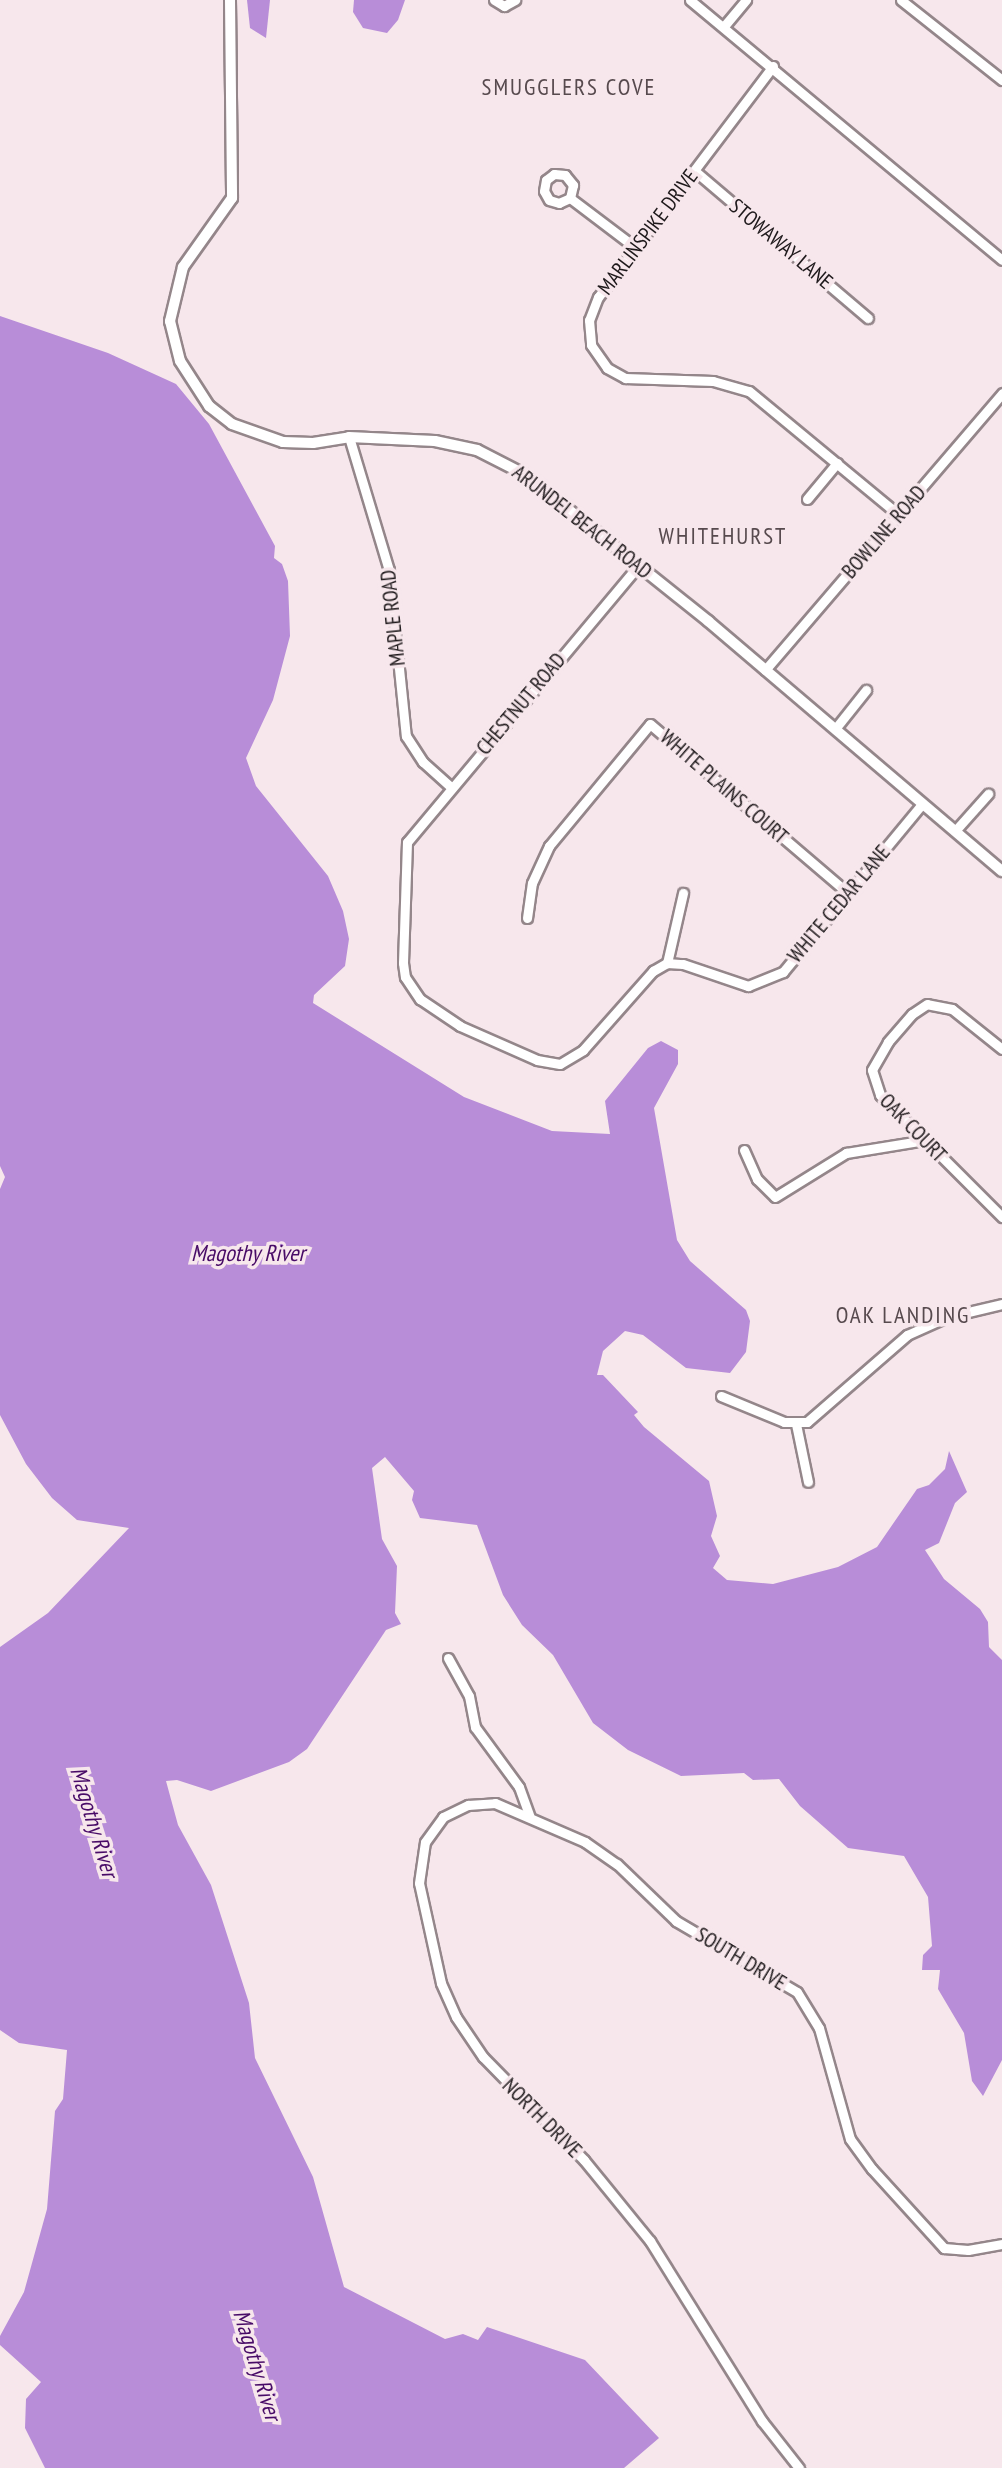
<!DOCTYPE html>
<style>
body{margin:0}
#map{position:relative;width:1002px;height:2468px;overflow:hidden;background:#f7e7ec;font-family:"PT Sans Narrow",sans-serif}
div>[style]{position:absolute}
.water>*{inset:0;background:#b88dd8}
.roads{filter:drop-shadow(2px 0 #94868a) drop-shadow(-2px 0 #94868a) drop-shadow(0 2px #94868a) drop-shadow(0 -2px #94868a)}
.minor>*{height:9px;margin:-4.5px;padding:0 4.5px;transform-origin:4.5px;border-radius:4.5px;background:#fff}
.tertiary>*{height:10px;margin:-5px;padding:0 5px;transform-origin:5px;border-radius:5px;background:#fff}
span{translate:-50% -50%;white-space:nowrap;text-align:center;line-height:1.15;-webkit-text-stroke:7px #f7e7ec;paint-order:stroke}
.street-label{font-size:21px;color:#1e191b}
.neighbourhood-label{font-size:23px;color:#574a4e;letter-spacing:2px}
.water-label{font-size:23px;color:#480b67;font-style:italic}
</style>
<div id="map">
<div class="water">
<i style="clip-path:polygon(247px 0,270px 0,266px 38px,250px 28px)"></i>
<i style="clip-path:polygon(354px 0,405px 0,398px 20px,387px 33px,363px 28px,353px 12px)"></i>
<i style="clip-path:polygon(0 316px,108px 353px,176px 384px,209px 424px,275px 546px,274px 558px,282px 564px,288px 581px,290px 636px,273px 700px,246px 758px,256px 786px,328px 876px,343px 911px,349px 939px,345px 966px,314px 995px,313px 1003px,464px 1097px,552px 1131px,610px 1134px,605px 1101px,648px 1048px,661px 1041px,678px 1050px,678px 1064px,654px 1108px,677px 1240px,690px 1261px,746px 1310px,750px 1321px,746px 1352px,730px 1373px,686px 1368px,643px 1335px,625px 1331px,603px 1351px,597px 1375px,603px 1375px,638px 1412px,634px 1415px,644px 1427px,709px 1481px,717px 1516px,711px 1536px,720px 1556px,713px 1568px,727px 1580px,773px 1584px,838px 1567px,877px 1547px,917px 1489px,929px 1485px,945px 1469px,949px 1451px,967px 1492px,955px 1503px,939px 1543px,925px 1550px,944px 1579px,980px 1609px,988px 1622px,989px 1647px,1002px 1660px,1002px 2060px,983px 2096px,972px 2081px,964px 2033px,938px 1989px,940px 1970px,922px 1970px,923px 1955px,932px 1946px,928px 1897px,904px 1856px,848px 1848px,800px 1806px,779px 1779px,753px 1780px,744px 1773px,681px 1776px,628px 1750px,593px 1723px,553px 1655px,522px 1625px,503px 1595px,477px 1525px,420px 1518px,412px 1500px,414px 1491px,385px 1457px,372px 1468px,382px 1539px,397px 1566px,395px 1613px,401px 1624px,386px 1630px,307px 1749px,289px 1762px,211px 1791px,177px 1780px,166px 1781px,178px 1825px,211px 1885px,249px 2003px,255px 2058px,313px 2177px,344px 2287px,445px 2339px,463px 2334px,478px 2340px,487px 2327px,585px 2360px,659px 2438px,624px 2468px,45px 2468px,25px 2428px,26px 2399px,41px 2382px,0 2345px,0 2336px,24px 2292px,47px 2209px,55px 2111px,63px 2099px,67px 2050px,19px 2043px,0 2030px,0 1647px,48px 1613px,129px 1528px,77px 1520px,52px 1498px,26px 1464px,0 1415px,0 1189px,5px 1177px,0 1166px)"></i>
</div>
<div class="roads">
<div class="minor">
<i style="left:494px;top:0;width:12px;rotate:31deg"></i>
<i style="left:504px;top:6px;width:13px;rotate:-29deg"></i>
<i style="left:690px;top:0;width:406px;rotate:39.8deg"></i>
<i style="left:901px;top:0;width:129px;rotate:38.4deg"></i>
<i style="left:725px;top:25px;width:33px;rotate:-50deg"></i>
<i style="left:773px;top:66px;width:290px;rotate:127.1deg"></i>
<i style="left:598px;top:297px;width:25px;rotate:111deg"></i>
<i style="left:589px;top:320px;width:25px;rotate:85deg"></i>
<i style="left:591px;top:345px;width:28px;rotate:55deg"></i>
<i style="left:607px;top:368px;width:21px;rotate:29deg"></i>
<i style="left:625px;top:378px;width:88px;rotate:2deg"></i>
<i style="left:713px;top:381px;width:37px;rotate:16deg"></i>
<i style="left:749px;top:391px;width:195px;rotate:39.6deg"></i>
<i style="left:695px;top:171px;width:227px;rotate:40.4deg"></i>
<i style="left:570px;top:198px;width:12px;rotate:156deg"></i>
<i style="left:559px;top:203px;width:10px;rotate:-163deg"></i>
<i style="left:549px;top:200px;width:10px;rotate:-119deg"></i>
<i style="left:544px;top:191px;width:11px;rotate:-80deg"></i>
<i style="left:546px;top:180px;width:10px;rotate:-37deg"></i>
<i style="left:554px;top:174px;width:11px;rotate:5deg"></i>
<i style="left:565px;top:175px;width:13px;rotate:51deg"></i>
<i style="left:573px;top:185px;width:13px;rotate:103deg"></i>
<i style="left:570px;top:198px;width:83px;rotate:37.1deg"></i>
<i style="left:349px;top:437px;width:139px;rotate:73.3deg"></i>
<i style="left:389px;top:570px;width:167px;rotate:84.2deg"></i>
<i style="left:406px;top:736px;width:31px;rotate:57deg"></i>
<i style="left:423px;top:762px;width:38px;rotate:42deg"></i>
<i style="left:807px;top:499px;width:47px;rotate:-50.2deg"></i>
<i style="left:638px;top:566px;width:360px;rotate:129.9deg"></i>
<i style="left:407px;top:842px;width:121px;rotate:91.9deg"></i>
<i style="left:403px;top:963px;width:14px;rotate:82deg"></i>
<i style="left:405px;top:977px;width:27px;rotate:56deg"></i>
<i style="left:420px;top:999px;width:48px;rotate:34deg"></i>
<i style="left:460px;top:1026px;width:84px;rotate:23.8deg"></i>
<i style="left:537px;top:1060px;width:23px;rotate:10deg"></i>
<i style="left:560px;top:1064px;width:27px;rotate:-31deg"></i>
<i style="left:583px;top:1050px;width:106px;rotate:-48.5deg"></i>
<i style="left:653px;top:971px;width:16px;rotate:-30deg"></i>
<i style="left:667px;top:963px;width:16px;rotate:4deg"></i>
<i style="left:683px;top:964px;width:69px;rotate:18.7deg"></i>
<i style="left:748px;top:986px;width:38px;rotate:-22deg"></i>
<i style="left:783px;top:972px;width:218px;rotate:-50.4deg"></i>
<i style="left:765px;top:670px;width:365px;rotate:-49.4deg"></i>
<i style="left:835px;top:729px;width:50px;rotate:-51.5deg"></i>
<i style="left:955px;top:831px;width:50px;rotate:-48.3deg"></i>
<i style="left:527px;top:918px;width:35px;rotate:-82deg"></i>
<i style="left:532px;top:883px;width:41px;rotate:-65.3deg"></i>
<i style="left:549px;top:846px;width:158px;rotate:-50.4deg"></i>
<i style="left:650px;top:724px;width:260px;rotate:40.5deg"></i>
<i style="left:667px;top:963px;width:72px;rotate:-77.1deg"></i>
<i style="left:1002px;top:1049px;width:64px;rotate:-141.3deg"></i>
<i style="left:952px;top:1009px;width:25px;rotate:-169deg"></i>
<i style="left:927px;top:1004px;width:18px;rotate:146deg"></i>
<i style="left:912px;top:1014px;width:37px;rotate:131deg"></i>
<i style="left:888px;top:1042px;width:32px;rotate:120deg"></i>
<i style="left:872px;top:1070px;width:26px;rotate:72deg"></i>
<i style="left:880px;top:1095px;width:173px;rotate:45deg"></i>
<i style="left:744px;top:1150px;width:32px;rotate:66deg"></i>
<i style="left:757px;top:1179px;width:25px;rotate:45deg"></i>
<i style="left:775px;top:1197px;width:84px;rotate:-31.8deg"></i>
<i style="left:846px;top:1153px;width:80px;rotate:-9.3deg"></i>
<i style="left:721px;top:1396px;width:68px;rotate:22.4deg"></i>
<i style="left:784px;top:1422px;width:23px"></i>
<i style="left:807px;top:1422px;width:133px;rotate:-41deg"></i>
<i style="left:907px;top:1335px;width:44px;rotate:-24.2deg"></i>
<i style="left:947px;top:1317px;width:57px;rotate:-13.3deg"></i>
<i style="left:796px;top:1424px;width:59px;rotate:78.3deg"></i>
<i style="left:448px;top:1658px;width:43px;rotate:61.1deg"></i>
<i style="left:469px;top:1696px;width:32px;rotate:79deg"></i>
<i style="left:475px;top:1727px;width:74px;rotate:53.7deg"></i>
<i style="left:519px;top:1787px;width:30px;rotate:70deg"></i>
<i style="left:799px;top:2468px;width:60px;rotate:-128.2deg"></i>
<i style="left:762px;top:2421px;width:212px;rotate:-121.9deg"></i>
<i style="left:650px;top:2241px;width:104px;rotate:-129.2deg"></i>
<i style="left:584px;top:2160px;width:144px;rotate:-134.4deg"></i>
<i style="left:483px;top:2057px;width:48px;rotate:-124deg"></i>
<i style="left:456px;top:2017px;width:37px;rotate:-114deg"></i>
<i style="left:441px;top:1983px;width:102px;rotate:-102.4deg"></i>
<i style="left:419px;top:1883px;width:41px;rotate:-81.7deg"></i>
<i style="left:425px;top:1842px;width:31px;rotate:-54deg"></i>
<i style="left:443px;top:1817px;width:28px;rotate:-26deg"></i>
<i style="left:468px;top:1805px;width:27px;rotate:-4deg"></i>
<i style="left:495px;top:1803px;width:98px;rotate:23.4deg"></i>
<i style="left:585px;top:1842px;width:39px;rotate:35deg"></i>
<i style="left:617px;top:1864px;width:82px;rotate:44deg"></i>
<i style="left:676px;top:1921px;width:140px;rotate:30.4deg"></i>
<i style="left:797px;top:1992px;width:42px;rotate:58.6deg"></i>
<i style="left:819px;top:2028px;width:115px;rotate:74.4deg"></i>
<i style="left:850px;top:2139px;width:37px;rotate:54deg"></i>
<i style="left:872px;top:2169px;width:107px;rotate:47.7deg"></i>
<i style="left:944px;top:2248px;width:24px;rotate:5deg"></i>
<i style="left:968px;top:2250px;width:35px;rotate:-10deg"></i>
</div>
<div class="tertiary">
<i style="left:230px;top:0;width:198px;rotate:89.4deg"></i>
<i style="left:232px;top:198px;width:85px;rotate:125.4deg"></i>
<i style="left:183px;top:267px;width:56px;rotate:103.5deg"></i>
<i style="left:170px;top:321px;width:41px;rotate:76deg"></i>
<i style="left:180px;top:361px;width:54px;rotate:57.2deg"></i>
<i style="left:209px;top:406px;width:29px;rotate:38deg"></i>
<i style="left:232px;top:424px;width:54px;rotate:19.4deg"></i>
<i style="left:283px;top:442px;width:30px;rotate:2deg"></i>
<i style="left:313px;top:443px;width:36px;rotate:-9deg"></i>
<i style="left:349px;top:437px;width:86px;rotate:2.7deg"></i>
<i style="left:435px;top:441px;width:43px;rotate:12.1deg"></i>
<i style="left:477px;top:450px;width:53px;rotate:27.1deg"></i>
<i style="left:524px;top:474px;width:236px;rotate:38.6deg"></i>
<i style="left:708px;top:621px;width:386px;rotate:40.4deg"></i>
</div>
</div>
<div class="street-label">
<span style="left:648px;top:232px;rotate:-53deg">MARLINSPIKE DRIVE</span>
<span style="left:781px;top:244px;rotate:40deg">STOWAWAY LANE</span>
<span style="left:582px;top:522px;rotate:38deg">ARUNDEL BEACH ROAD</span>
<span style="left:884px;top:532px;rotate:-49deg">BOWLINE ROAD</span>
<span style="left:393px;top:618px;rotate:-96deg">MAPLE ROAD</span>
<span style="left:521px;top:704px;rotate:-50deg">CHESTNUT ROAD</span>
<span style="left:724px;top:787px;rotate:41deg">WHITE PLAINS COURT</span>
<span style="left:839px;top:904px;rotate:-50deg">WHITE CEDAR LANE</span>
<span style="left:913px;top:1128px;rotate:46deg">OAK COURT</span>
<span style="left:741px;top:1959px;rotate:31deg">SOUTH DRIVE</span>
<span style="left:542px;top:2118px;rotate:45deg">NORTH DRIVE</span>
</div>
<div class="neighbourhood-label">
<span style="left:569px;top:87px">SMUGGLERS COVE</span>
<span style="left:723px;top:536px">WHITEHURST</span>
<span style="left:903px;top:1315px">OAK LANDING</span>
</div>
<div class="water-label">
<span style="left:248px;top:1253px">Magothy River</span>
<span style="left:94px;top:1822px;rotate:73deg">Magothy River</span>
<span style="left:257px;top:2365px;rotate:73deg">Magothy River</span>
</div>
</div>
